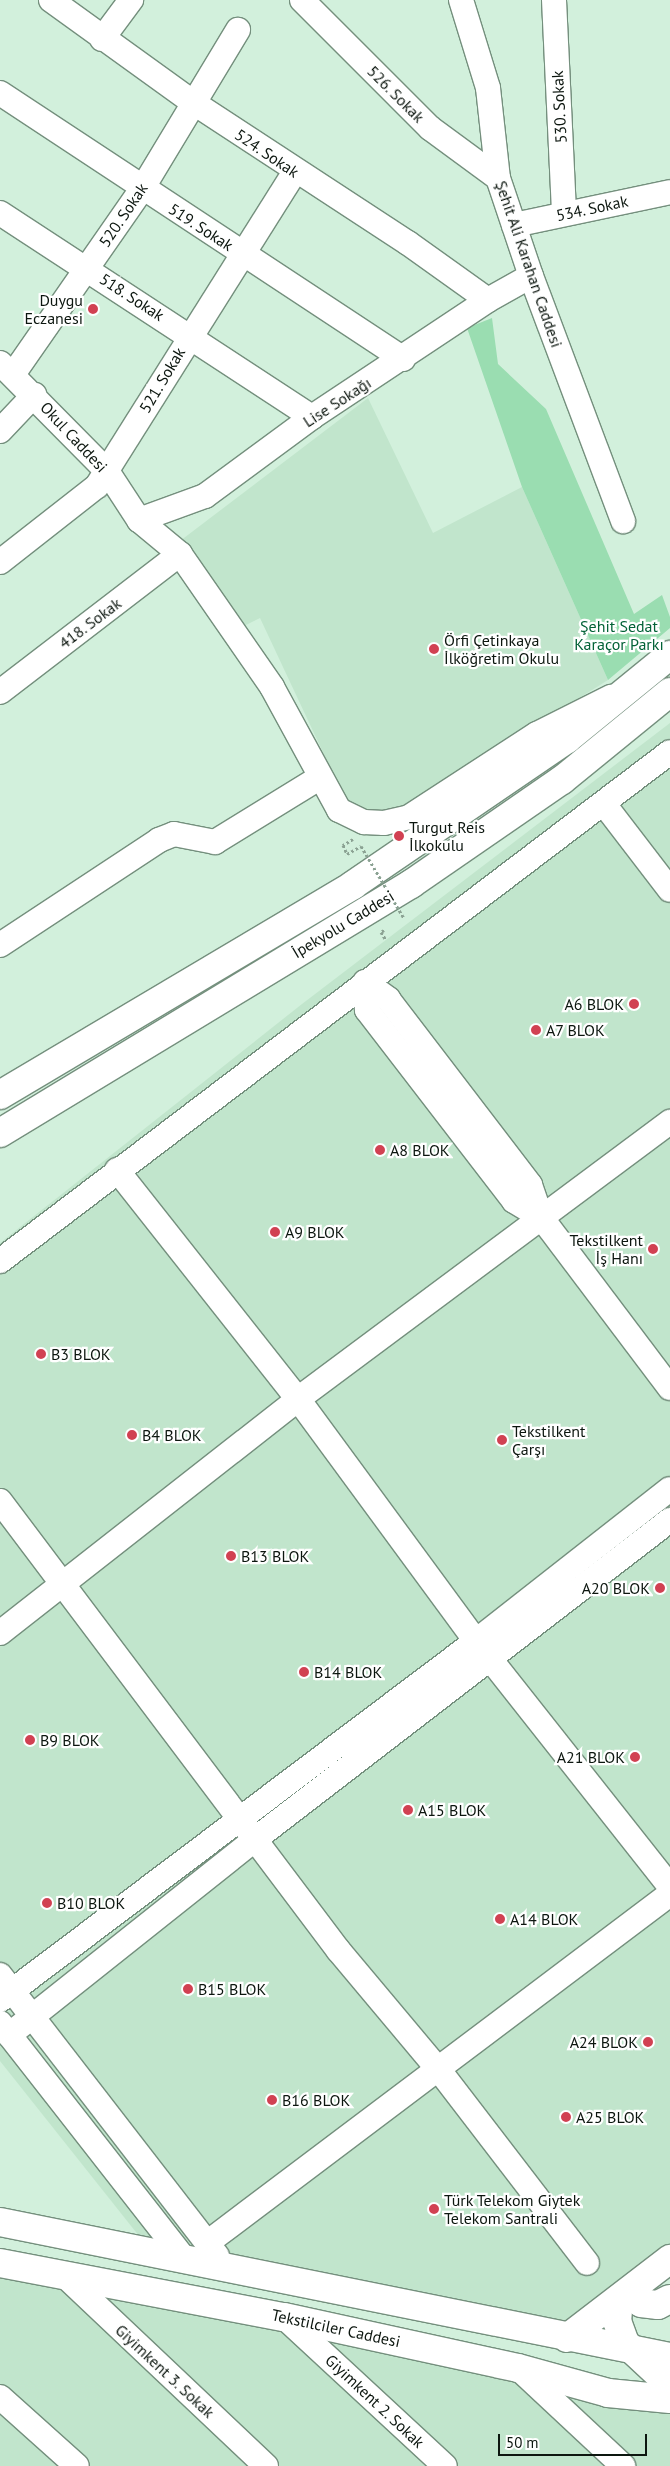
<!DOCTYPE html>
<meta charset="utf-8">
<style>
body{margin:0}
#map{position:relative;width:670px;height:2466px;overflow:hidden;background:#d2f0dc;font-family:"PT Sans",sans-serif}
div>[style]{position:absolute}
.built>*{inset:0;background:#c1e5cc}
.green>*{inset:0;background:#9addb1}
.path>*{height:3px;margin-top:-1.5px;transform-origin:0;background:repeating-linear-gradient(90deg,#8ba293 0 2.5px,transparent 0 5px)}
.roads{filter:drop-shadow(1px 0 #748f7d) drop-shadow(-1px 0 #748f7d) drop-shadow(0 1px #748f7d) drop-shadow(0 -1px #748f7d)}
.minor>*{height:24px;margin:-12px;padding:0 12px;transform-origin:12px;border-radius:12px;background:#fff}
.major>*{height:28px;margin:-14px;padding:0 14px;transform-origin:14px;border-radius:14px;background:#fff}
.highway>*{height:28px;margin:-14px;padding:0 14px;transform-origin:14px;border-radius:14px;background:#fff}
.path-bridge>*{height:3px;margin-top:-1.5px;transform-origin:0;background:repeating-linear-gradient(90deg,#8ba293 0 2.5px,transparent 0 5px)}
.dots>*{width:14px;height:14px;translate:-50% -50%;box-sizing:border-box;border:2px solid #fff;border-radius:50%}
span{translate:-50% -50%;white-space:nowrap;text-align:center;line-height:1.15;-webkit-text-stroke:4.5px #fff;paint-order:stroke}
.street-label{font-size:16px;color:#0c160f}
.poi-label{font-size:16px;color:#0c160f}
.right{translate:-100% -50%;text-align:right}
.left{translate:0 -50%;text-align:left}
.park-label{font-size:16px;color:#036237}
.scale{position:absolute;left:498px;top:2434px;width:149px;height:22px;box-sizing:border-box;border:2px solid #0c160f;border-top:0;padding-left:6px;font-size:15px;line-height:18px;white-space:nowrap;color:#0c160f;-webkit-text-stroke:4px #fff;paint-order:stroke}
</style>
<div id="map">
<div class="built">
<i style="clip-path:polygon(368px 398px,433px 533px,522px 487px,608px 680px,390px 817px,351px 812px,260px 618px,244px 626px,180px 541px)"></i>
<i style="clip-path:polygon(670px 723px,670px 2248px,571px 2326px,143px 2241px,0 2061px,0 1243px,302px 1004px)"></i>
<i style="clip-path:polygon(0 2275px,670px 2408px,670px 2466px,0 2466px)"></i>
</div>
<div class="green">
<i style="clip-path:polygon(492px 318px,498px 364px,546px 409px,634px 614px,662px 595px,670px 617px,670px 628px,608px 680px,522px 487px,467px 328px)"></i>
</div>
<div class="path">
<i style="left:353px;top:839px;width:12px;rotate:149deg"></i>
<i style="left:343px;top:845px;width:10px;rotate:66deg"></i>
<i style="left:347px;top:854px;width:16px;rotate:-30deg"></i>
<i style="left:384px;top:930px;width:4px;rotate:146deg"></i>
<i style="left:381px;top:932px;width:9px;rotate:58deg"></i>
</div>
<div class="roads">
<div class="minor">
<i style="left:51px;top:0;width:176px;rotate:35.8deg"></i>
<i style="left:194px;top:103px;width:256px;rotate:33.2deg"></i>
<i style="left:408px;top:243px;width:98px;rotate:35.5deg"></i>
<i style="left:302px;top:0;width:181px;rotate:45deg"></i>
<i style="left:430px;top:128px;width:84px;rotate:36.3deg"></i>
<i style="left:461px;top:0;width:92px;rotate:72.9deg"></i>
<i style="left:488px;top:88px;width:91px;rotate:83.7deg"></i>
<i style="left:498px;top:178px;width:103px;rotate:71.4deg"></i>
<i style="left:531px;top:276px;width:262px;rotate:69.4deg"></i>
<i style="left:554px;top:0;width:213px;rotate:87.3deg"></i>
<i style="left:102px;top:39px;width:49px;rotate:-53.4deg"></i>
<i style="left:0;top:93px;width:483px;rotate:33.4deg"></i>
<i style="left:0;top:213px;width:373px;rotate:33.2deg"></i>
<i style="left:514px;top:225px;width:159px;rotate:-11.9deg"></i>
<i style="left:0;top:363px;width:152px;rotate:45.3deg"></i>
<i style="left:107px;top:471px;width:59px;rotate:56.9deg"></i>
<i style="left:139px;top:520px;width:53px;rotate:39.7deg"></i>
<i style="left:180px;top:554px;width:162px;rotate:55.3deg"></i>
<i style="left:272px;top:687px;width:140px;rotate:61.4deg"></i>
<i style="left:339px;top:810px;width:28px;rotate:26deg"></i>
<i style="left:364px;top:822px;width:20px;rotate:3deg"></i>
<i style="left:384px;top:823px;width:26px;rotate:-13deg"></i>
<i style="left:409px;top:817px;width:153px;rotate:-33deg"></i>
<i style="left:537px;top:734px;width:83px;rotate:-26.6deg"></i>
<i style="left:14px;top:373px;width:224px;rotate:-55.2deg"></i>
<i style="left:142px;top:189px;width:186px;rotate:-58.9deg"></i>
<i style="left:0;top:431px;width:50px;rotate:-46.6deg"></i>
<i style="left:139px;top:520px;width:70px;rotate:-20deg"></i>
<i style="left:205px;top:496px;width:133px;rotate:-36.4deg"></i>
<i style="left:312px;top:417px;width:211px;rotate:-33.6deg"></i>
<i style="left:488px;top:300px;width:49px;rotate:-29.2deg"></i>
<i style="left:0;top:562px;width:123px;rotate:-38.1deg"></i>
<i style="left:97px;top:486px;width:371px;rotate:-57.8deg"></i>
<i style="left:0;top:692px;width:227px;rotate:-37.5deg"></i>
<i style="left:604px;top:804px;width:108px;rotate:52.5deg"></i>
<i style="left:0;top:945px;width:191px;rotate:-33.4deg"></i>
<i style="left:159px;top:840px;width:16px;rotate:-22deg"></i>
<i style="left:174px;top:834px;width:42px;rotate:11deg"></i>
<i style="left:215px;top:842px;width:122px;rotate:-31.6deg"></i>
<i style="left:365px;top:982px;width:29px;rotate:36deg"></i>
<i style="left:388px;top:999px;width:234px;rotate:52.6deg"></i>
<i style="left:530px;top:1185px;width:34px;rotate:71deg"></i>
<i style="left:541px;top:1217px;width:214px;rotate:53deg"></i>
<i style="left:365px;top:982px;width:28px;rotate:86deg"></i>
<i style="left:367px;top:1010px;width:241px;rotate:52.4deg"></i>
<i style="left:514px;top:1201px;width:31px;rotate:31deg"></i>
<i style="left:117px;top:1170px;width:292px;rotate:51.7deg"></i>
<i style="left:298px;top:1399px;width:300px;rotate:53.7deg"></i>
<i style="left:476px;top:1641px;width:313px;rotate:51.7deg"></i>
<i style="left:0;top:1261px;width:841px;rotate:-37.22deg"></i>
<i style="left:0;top:1501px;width:563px;rotate:53.01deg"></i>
<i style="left:339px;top:1951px;width:155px;rotate:50deg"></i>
<i style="left:439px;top:2070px;width:243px;rotate:52.5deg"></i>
<i style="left:0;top:1633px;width:379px;rotate:-38.1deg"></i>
<i style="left:298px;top:1399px;width:464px;rotate:-36.7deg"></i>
<i style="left:0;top:1975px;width:355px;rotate:52.3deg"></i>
<i style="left:0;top:2000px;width:596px;rotate:-37.02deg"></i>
<i style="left:476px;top:1641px;width:246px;rotate:-38.1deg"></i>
<i style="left:0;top:2023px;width:301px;rotate:52deg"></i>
<i style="left:9px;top:2035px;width:313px;rotate:-38.5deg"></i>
<i style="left:254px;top:1840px;width:525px;rotate:-37.57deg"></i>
<i style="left:207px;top:2243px;width:580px;rotate:-37.01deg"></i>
<i style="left:64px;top:2275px;width:278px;rotate:43.4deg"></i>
<i style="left:284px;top:2317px;width:219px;rotate:42.8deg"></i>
<i style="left:518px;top:2368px;width:144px;rotate:43deg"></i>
<i style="left:0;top:2397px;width:103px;rotate:41.9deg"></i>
</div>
<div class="major">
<i style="left:0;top:2222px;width:683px;rotate:11.39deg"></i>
<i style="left:0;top:2263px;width:289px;rotate:10.8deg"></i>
<i style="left:284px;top:2317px;width:239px;rotate:12.3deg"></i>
<i style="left:518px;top:2368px;width:93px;rotate:15.5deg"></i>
<i style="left:608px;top:2393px;width:62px;rotate:5.5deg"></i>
<i style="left:637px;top:2285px;width:9px;rotate:108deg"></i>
<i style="left:634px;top:2294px;width:11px;rotate:52deg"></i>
<i style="left:641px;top:2303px;width:17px;rotate:7deg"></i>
<i style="left:658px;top:2305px;width:13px;rotate:-27deg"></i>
<i style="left:619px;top:2299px;width:22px;rotate:95deg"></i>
<i style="left:617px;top:2321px;width:23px;rotate:70deg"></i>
<i style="left:625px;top:2343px;width:62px;rotate:43deg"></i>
<i style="left:567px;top:2338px;width:130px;rotate:-37.5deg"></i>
</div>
<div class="highway">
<i style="left:0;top:1095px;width:411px;rotate:-30.7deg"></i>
<i style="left:353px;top:885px;width:259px;rotate:-34.3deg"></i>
<i style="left:567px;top:739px;width:133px;rotate:-39.2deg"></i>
<i style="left:0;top:1133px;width:481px;rotate:-31.2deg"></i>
<i style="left:411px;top:884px;width:183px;rotate:-34.6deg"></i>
<i style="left:562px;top:780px;width:139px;rotate:-39.2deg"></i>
</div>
</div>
<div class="path-bridge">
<i style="left:361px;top:846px;width:84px;rotate:59.2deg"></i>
</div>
<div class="dots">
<i style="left:93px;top:309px;background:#d14152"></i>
<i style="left:434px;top:649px;background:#d14152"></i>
<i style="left:399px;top:836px;background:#d14152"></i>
<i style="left:634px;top:1004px;background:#d14152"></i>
<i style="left:536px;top:1030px;background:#d14152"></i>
<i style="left:380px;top:1150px;background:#d14152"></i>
<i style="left:275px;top:1232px;background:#d14152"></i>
<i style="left:653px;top:1249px;background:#d14152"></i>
<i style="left:41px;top:1354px;background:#d14152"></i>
<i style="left:132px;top:1435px;background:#d14152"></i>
<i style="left:502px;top:1440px;background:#d14152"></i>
<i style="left:231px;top:1556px;background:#d14152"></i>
<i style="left:660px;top:1588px;background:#d14152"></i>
<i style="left:304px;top:1672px;background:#d14152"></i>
<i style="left:30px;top:1740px;background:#d14152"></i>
<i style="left:635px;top:1757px;background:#d14152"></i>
<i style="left:408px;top:1810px;background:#d14152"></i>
<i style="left:47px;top:1903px;background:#d14152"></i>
<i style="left:500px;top:1919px;background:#d14152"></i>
<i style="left:188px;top:1989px;background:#d14152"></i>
<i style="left:648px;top:2042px;background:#d14152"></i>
<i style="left:272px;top:2100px;background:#d14152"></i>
<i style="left:566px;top:2117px;background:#d14152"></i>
<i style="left:434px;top:2209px;background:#d14152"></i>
</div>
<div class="street-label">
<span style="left:396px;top:94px;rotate:45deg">526. Sokak</span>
<span style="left:559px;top:107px;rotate:-93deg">530. Sokak</span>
<span style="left:267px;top:153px;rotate:34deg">524. Sokak</span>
<span style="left:592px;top:208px;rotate:-12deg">534. Sokak</span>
<span style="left:123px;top:215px;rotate:-56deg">520. Sokak</span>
<span style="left:201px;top:227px;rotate:33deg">519. Sokak</span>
<span style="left:529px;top:264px;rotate:71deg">Şehit Ali Karahan Caddesi</span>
<span style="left:132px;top:297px;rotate:33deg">518. Sokak</span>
<span style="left:162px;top:380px;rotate:-59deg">521. Sokak</span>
<span style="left:337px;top:402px;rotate:-33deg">Lise Sokağı</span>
<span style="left:74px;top:437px;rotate:47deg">Okul Caddesi</span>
<span style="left:90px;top:623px;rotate:-37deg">418. Sokak</span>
<span style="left:343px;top:924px;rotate:-31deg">İpekyolu Caddesi</span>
<span style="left:336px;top:2328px;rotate:12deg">Tekstilciler Caddesi</span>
<span style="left:165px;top:2371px;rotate:43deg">Giyimkent 3. Sokak</span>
<span style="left:375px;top:2401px;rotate:43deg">Giyimkent 2. Sokak</span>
</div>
<div class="poi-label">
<span class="right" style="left:83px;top:309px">Duygu<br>Eczanesi</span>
<span class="left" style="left:444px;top:649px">Örfi Çetinkaya<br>İlköğretim Okulu</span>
<span class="left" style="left:409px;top:836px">Turgut Reis<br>İlkokulu</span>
<span class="right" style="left:624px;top:1004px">A6 BLOK</span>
<span class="left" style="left:546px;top:1030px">A7 BLOK</span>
<span class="left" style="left:390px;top:1150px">A8 BLOK</span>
<span class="left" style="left:285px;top:1232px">A9 BLOK</span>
<span class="right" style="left:643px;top:1249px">Tekstilkent<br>İş Hanı</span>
<span class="left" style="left:51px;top:1354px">B3 BLOK</span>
<span class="left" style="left:512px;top:1440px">Tekstilkent<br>Çarşı</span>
<span class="left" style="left:142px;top:1435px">B4 BLOK</span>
<span class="left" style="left:241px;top:1556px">B13 BLOK</span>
<span class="right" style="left:650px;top:1588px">A20 BLOK</span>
<span class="left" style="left:314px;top:1672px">B14 BLOK</span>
<span class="left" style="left:40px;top:1740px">B9 BLOK</span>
<span class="right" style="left:625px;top:1757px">A21 BLOK</span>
<span class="left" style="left:418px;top:1810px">A15 BLOK</span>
<span class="left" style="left:57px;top:1903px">B10 BLOK</span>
<span class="left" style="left:510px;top:1919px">A14 BLOK</span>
<span class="left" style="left:198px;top:1989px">B15 BLOK</span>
<span class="right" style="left:638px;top:2042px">A24 BLOK</span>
<span class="left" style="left:282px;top:2100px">B16 BLOK</span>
<span class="left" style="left:576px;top:2117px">A25 BLOK</span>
<span class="left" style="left:444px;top:2209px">Türk Telekom Giytek<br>Telekom Santrali</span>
</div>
<div class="park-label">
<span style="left:619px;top:635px">Şehit Sedat<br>Karaçor Parkı</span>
</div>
<div class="scale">50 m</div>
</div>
